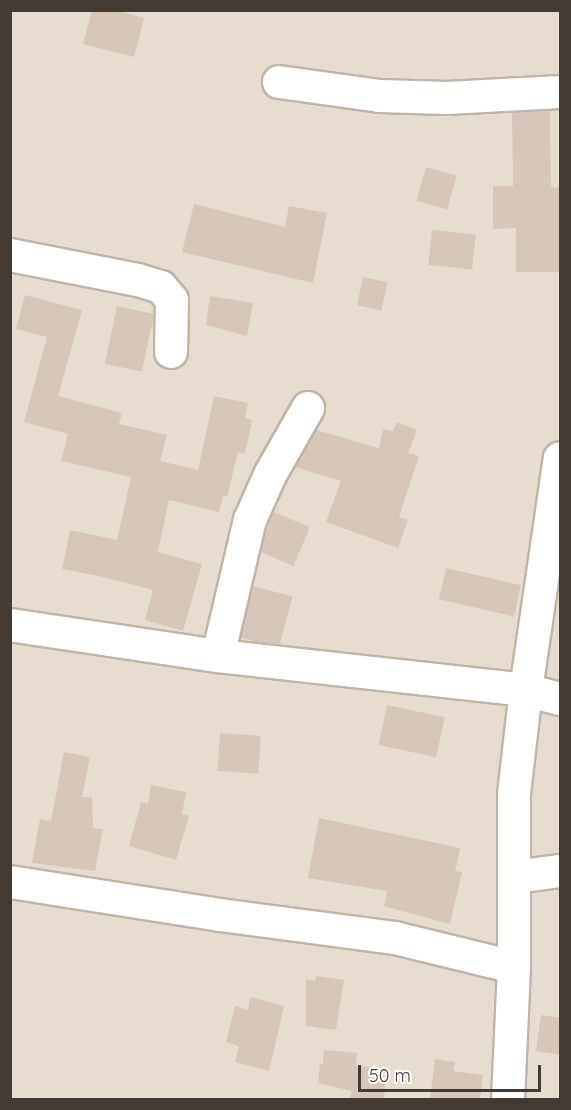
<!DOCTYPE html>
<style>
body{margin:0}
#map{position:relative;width:571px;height:1110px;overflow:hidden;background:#f2ebe2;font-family:Quicksand,sans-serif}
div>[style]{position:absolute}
.residential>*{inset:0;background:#e6dcd0;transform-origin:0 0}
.building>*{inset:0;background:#d7c7bb;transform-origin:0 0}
.roads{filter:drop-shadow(2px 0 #c0b4a8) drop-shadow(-2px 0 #c0b4a8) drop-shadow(0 2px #c0b4a8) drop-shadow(0 -2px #c0b4a8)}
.minor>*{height:32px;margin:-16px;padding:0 16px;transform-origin:16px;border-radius:16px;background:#fff}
span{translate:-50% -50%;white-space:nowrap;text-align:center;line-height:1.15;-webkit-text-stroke:4.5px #fff;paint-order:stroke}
.frame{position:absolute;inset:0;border:12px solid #433a33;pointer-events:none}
.scale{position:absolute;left:358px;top:1065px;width:183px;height:27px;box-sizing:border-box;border:3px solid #433a33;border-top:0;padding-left:8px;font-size:18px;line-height:21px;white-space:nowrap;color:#433a33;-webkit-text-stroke:4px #fff;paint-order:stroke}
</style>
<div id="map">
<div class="residential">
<i style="left:11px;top:11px;width:549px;height:1088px"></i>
</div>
<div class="building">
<i style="clip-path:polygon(92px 10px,115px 10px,144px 18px,134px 57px,83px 44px)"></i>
<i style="clip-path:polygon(550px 111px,551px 187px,561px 188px,561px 272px,516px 272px,516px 228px,493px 229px,493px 186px,513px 186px,512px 113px)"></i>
<i style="left:426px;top:167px;width:32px;height:35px;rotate:16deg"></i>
<i style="clip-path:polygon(194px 204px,285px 227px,289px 206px,327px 213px,313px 283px,182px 252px)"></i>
<i style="left:432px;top:230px;width:44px;height:35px;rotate:6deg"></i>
<i style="left:363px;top:277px;width:25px;height:29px;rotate:12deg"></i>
<i style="clip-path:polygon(25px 295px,82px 310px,58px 396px,122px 413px,119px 424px,167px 435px,160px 461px,198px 470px,214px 396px,248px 403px,245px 418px,252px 420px,245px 454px,238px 452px,227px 497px,223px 496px,219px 512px,169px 500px,158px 552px,202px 564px,183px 631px,145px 620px,153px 590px,99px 576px,62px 569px,70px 530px,117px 540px,131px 477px,61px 461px,68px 434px,24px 422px,47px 337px,16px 329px)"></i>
<i style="clip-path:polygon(210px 296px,253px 303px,247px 336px,206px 325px)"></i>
<i style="left:117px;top:306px;width:38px;height:59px;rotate:12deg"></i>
<i style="clip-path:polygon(397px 422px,417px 430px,408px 453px,419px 456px,399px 517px,408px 520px,398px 548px,326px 522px,341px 481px,295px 467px,316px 430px,379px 448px,383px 429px,393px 431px)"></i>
<i style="left:274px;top:512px;width:39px;height:42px;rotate:23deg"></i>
<i style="left:446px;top:568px;width:77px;height:32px;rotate:13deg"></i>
<i style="left:253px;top:586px;width:41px;height:53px;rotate:15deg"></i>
<i style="left:387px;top:705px;width:59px;height:41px;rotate:12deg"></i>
<i style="left:220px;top:733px;width:41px;height:38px;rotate:4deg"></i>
<i style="clip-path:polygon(64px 752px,90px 757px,82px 797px,92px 797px,93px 828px,103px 829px,95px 871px,32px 863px,40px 819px,51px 821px)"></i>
<i style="clip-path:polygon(151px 785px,186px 792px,182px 814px,189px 816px,176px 860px,129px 846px,141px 802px,148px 804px)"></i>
<i style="clip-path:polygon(319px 818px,460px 848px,455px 871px,462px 872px,450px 924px,384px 906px,387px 891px,308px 878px)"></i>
<i style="clip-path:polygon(316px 976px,344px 980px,336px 1030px,306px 1026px,306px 979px,315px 981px)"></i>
<i style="clip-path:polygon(250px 997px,284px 1006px,269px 1071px,235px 1062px,239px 1046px,226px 1042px,235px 1006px,248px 1010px)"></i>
<i style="clip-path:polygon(541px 1015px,561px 1018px,561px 1055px,536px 1051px)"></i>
<i style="clip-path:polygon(324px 1050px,357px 1053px,356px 1066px,371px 1067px,370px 1078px,385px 1079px,384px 1100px,350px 1100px,352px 1091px,318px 1083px,320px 1064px,323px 1064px)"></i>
<i style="clip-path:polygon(435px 1059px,455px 1062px,453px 1071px,483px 1075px,480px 1100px,430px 1098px)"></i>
</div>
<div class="roads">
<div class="minor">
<i style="left:279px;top:82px;width:102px;rotate:7.9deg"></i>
<i style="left:380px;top:96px;width:67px;rotate:1.7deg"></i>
<i style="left:447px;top:98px;width:113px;rotate:-3deg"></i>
<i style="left:10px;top:255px;width:130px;rotate:11.1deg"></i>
<i style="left:138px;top:280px;width:24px;rotate:17deg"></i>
<i style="left:161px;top:287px;width:17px;rotate:50deg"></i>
<i style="left:172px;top:300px;width:52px;rotate:91.1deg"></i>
<i style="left:10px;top:625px;width:210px;rotate:8.5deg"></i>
<i style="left:218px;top:656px;width:310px;rotate:6.3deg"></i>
<i style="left:526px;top:690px;width:35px;rotate:15deg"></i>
<i style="left:218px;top:656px;width:140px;rotate:-76.8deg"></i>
<i style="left:250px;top:520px;width:49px;rotate:-66deg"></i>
<i style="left:270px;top:475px;width:77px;rotate:-60.4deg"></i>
<i style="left:515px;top:877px;width:45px;rotate:-7.6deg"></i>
<i style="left:10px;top:882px;width:213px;rotate:8.9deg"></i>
<i style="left:220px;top:915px;width:177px;rotate:7.5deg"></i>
<i style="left:395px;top:938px;width:122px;rotate:13.7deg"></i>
<i style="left:508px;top:1100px;width:133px;rotate:-87.4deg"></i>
<i style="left:514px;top:967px;width:173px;rotate:-90deg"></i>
<i style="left:514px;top:794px;width:105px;rotate:-83.4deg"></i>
<i style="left:526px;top:690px;width:234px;rotate:-81.7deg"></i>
</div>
</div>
<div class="frame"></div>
<div class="scale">50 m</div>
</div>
